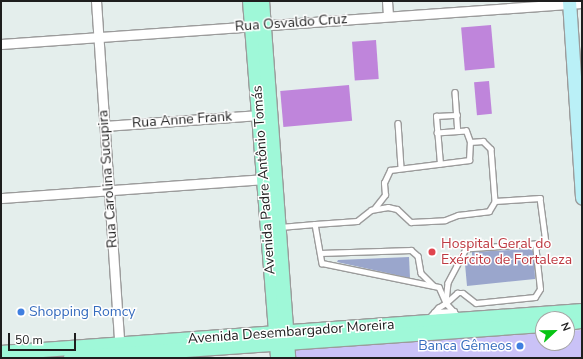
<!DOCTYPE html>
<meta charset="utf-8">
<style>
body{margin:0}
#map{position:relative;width:583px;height:359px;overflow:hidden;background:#e4eeec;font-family:"Nunito Sans",sans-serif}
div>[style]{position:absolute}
.forest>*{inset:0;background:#9aa6cc}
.park>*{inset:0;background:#cac2f7}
.pitch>*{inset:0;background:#bf85db;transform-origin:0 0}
.roads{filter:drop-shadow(1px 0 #9b9b9b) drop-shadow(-1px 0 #9b9b9b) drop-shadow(0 1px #9b9b9b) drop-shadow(0 -1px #9b9b9b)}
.lane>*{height:4.5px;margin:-2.25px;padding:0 2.25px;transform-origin:2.25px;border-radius:2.25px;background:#fff}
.street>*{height:9px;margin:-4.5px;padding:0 4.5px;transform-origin:4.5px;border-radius:4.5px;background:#fff}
.secondary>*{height:13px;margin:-6.5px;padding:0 6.5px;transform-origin:6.5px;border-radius:6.5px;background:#baf0f7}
.primary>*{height:14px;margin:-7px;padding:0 7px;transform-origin:7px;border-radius:7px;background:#9ff8d8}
.dots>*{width:11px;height:11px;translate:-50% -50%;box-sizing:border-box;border:2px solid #fff;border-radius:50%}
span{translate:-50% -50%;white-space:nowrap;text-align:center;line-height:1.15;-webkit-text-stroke:3px #fff;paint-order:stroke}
.street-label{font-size:14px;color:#1e1e1e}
.health-label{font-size:14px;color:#be3a42}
.left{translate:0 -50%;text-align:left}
.shop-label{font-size:14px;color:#366cbe}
.right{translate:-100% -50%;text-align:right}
.frame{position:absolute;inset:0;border:2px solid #1e1e1e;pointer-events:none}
.north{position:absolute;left:535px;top:311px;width:40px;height:40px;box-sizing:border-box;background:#fff;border:1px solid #a5a5a5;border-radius:50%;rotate:68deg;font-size:11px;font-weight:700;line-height:16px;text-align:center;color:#1e1e1e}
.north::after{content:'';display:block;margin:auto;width:14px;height:18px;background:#07c414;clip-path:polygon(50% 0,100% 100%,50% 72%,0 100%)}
.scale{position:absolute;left:8px;top:333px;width:68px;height:18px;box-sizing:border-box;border:2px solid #1e1e1e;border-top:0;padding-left:5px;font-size:12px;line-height:14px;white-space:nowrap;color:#1e1e1e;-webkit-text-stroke:3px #fff;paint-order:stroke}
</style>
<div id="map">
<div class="forest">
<i style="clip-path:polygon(530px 249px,534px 252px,535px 279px,467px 286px,465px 264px,472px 257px,472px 252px)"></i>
<i style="clip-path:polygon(409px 257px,410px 278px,337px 262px,338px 260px)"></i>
</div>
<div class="park">
<i style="clip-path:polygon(582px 330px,582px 358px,292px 358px,292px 353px,297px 350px,543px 333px,543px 343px,567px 343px,567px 331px)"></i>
</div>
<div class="pitch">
<i style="left:491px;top:25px;width:43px;height:30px;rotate:85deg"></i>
<i style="left:376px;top:40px;width:39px;height:24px;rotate:86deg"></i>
<i style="left:489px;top:81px;width:33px;height:15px;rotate:85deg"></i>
<i style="left:349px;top:85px;width:36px;height:69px;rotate:85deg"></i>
</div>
<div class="roads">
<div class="lane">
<i style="left:455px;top:92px;width:39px;rotate:86deg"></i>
<i style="left:398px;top:123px;width:44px;rotate:86.1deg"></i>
<i style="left:470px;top:142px;width:13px;rotate:-4deg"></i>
<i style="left:483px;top:141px;width:11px;rotate:45deg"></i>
<i style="left:491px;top:149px;width:52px;rotate:85.6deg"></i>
<i style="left:495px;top:201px;width:45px;rotate:-3.8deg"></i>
<i style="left:540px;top:198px;width:45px;rotate:82.4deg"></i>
<i style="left:546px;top:243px;width:10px;rotate:156deg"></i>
<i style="left:440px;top:164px;width:48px;rotate:-94.8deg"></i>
<i style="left:436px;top:116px;width:21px;rotate:-3deg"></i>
<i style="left:374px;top:209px;width:18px;rotate:-52deg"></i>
<i style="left:385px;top:195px;width:12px;rotate:-95deg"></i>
<i style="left:384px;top:183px;width:14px;rotate:-65deg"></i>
<i style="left:390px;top:170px;width:80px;rotate:-7.2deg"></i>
<i style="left:469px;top:160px;width:18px;rotate:-87deg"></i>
<i style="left:470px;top:142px;width:12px;rotate:-110deg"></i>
<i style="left:466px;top:131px;width:29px;rotate:176deg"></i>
<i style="left:315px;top:224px;width:42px;rotate:-4.1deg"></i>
<i style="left:357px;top:221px;width:18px;rotate:-38deg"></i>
<i style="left:371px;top:210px;width:17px;rotate:-10deg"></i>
<i style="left:388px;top:207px;width:9px;rotate:13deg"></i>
<i style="left:397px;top:209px;width:19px;rotate:43deg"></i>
<i style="left:411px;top:222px;width:34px;rotate:-3deg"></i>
<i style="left:445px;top:220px;width:14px;rotate:-21deg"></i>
<i style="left:458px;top:215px;width:31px;rotate:-7deg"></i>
<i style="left:489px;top:211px;width:12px;rotate:-59deg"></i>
<i style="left:280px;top:227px;width:35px;rotate:-5deg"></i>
<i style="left:315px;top:224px;width:40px;rotate:80deg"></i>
<i style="left:322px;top:263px;width:119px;rotate:11.6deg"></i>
<i style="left:439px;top:287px;width:17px;rotate:66deg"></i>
<i style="left:446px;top:303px;width:21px;rotate:47deg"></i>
<i style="left:320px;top:253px;width:91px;rotate:-1.9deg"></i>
<i style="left:411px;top:250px;width:9px;rotate:41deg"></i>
<i style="left:418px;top:256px;width:17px;rotate:80deg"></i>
<i style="left:421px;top:273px;width:18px;rotate:45deg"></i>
<i style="left:434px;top:312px;width:20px;rotate:-3deg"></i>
<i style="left:428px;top:319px;width:15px;rotate:-48deg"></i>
<i style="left:438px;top:308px;width:9px;rotate:-32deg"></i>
<i style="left:446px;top:303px;width:15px;rotate:-42deg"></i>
<i style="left:457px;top:293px;width:6px"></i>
<i style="left:463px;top:293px;width:16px;rotate:38deg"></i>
<i style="left:476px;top:303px;width:59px;rotate:-5.8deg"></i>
<i style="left:535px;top:297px;width:9px;rotate:-58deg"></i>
<i style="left:540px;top:289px;width:45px;rotate:-96.3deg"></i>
<i style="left:535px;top:244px;width:69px;rotate:175.9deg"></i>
<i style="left:466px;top:249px;width:38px;rotate:118deg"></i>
<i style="left:448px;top:283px;width:20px;rotate:96deg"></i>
</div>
<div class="street">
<i style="left:96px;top:1px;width:349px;rotate:86.1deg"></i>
<i style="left:387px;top:1px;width:15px;rotate:86deg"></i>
<i style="left:1px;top:44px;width:582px;rotate:-4.04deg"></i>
<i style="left:105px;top:126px;width:154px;rotate:-4.1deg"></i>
<i style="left:1px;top:198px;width:264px;rotate:-4.1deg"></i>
</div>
<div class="secondary">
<i style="left:569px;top:1px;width:197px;rotate:86.2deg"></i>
</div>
<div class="primary">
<i style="left:250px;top:1px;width:358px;rotate:85.5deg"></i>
<i style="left:262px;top:1px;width:358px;rotate:85.8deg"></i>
<i style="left:567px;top:323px;width:15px;rotate:-8deg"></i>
<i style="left:1px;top:353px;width:583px;rotate:-4.13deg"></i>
<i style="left:71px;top:358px;width:473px;rotate:-4deg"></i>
</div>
</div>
<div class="dots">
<i style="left:432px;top:252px;background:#e0444e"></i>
<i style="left:21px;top:312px;background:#3f7fe0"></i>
<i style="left:520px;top:346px;background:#3f7fe0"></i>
</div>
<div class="street-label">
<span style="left:291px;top:23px;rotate:-4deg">Rua Osvaldo Cruz</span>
<span style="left:182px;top:120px;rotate:-4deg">Rua Anne Frank</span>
<span style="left:108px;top:179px;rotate:-94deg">Rua Carolina Sucupira</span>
<span style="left:264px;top:180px;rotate:-94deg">Avenida Padre Antônio Tomás</span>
<span style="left:291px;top:332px;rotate:-4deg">Avenida Desembargador Moreira</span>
</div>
<div class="health-label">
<span class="left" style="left:441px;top:252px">Hospital Geral do<br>Exército de Fortaleza</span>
</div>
<div class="shop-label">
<span class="left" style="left:29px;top:312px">Shopping Romcy</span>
<span class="right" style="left:512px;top:346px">Banca Gêmeos</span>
</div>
<div class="frame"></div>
<div class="north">N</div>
<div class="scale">50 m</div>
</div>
